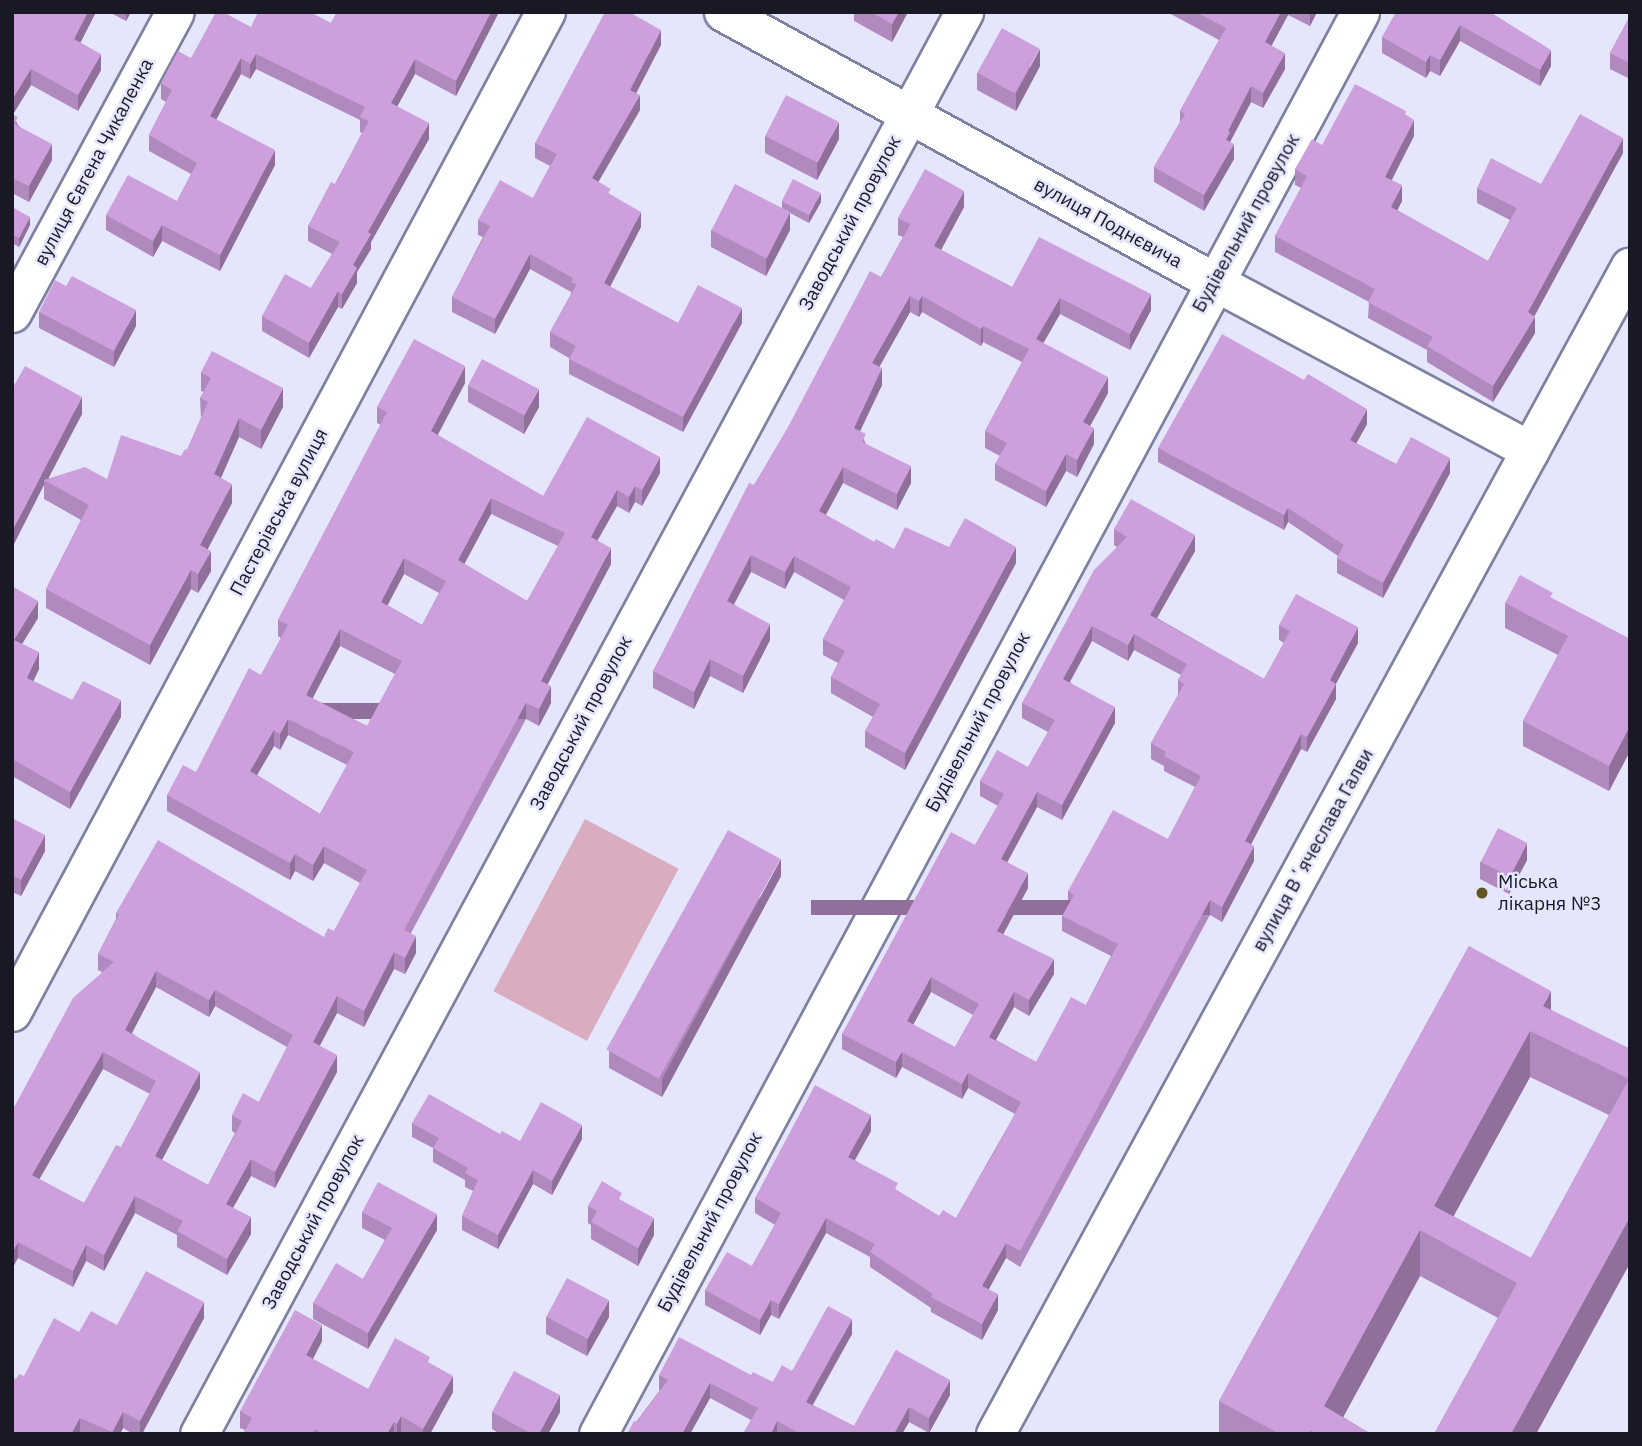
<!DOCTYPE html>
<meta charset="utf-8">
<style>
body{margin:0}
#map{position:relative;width:1642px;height:1446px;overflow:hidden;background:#e5e6fc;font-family:"IBM Plex Sans",sans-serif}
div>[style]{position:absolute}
.green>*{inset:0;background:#daacbf;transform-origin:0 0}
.roads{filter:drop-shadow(2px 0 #7e80a1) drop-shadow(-2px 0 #7e80a1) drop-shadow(0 2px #7e80a1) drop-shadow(0 -2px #7e80a1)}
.minor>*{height:37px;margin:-18.5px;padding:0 18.5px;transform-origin:18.5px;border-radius:18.5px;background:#fff}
.major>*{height:38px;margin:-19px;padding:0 19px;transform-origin:19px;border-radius:19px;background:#fff}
.wall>*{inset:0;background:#b08abe}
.shaded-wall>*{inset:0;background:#90709b;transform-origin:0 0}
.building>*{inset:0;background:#cda0dd;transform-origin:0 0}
.dots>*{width:19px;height:19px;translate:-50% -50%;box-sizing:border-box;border:4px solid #e5e6fc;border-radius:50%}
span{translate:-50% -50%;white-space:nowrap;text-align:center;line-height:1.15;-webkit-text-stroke:5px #e5e6fc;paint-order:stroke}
.street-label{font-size:19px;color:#191926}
.poi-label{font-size:19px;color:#191926}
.left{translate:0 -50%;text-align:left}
.frame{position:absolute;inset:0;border:14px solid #191926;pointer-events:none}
</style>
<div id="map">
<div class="green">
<i style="left:585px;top:819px;width:106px;height:195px;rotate:28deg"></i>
</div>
<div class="roads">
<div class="minor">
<i style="left:723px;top:12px;width:561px;rotate:28.76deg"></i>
<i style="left:1215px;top:282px;width:357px;rotate:28.1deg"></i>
<i style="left:12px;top:313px;width:342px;rotate:-61.6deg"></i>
<i style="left:199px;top:1434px;width:1615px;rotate:-61.72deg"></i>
<i style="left:598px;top:1434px;width:1613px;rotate:-61.81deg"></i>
<i style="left:995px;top:1434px;width:1329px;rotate:-61.47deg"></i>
</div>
<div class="major">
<i style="left:12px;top:1012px;width:1134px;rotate:-61.9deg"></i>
</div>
</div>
<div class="wall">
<i style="clip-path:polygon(12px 12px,96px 12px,80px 43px,101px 70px,78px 111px,31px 85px,13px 114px,18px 125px,52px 160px,29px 202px,12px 193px)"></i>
<i style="clip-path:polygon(109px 12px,131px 12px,126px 21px)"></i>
<i style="clip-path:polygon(337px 12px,499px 12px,456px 96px,415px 74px,397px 106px,429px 139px,371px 242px,371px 249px,357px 272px,357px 283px,342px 309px,338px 307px,309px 358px,262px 331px,262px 316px,311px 288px,332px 254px,308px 241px,308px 226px,335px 184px,362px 133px,360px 132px,360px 120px,256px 69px,250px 79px,241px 74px,216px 119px,275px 165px,220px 271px,162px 241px,153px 257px,106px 230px,106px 215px,177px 201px,191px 174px,149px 151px,149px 135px,166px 102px,161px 99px,161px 83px,191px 58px,251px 27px,331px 23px)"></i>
<i style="clip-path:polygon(854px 12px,908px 12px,892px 42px,854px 21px)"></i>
<i style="clip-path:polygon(1167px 12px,1317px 12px,1310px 26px,1288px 15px,1271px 46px,1285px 69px,1263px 108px,1251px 102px,1230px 142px,1234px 159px,1204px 211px,1154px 182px,1154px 167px,1180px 122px,1180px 111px,1219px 40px)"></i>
<i style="clip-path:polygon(1490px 12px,1551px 66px,1540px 86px,1460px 41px,1440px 76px,1430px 71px,1426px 78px,1382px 53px,1382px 37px)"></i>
<i style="clip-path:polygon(1630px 16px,1630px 79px,1610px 69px,1610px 53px)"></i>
<i style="clip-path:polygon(661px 45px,636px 93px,640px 110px,598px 182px,641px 227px,610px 287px,678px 323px,742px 323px,683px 432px,569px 374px,569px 358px,550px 347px,550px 332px,571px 294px,571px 292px,530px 269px,495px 334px,452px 312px,452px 297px,483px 237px,478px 235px,478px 220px,533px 198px,550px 166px,535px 158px,535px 143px)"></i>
<i style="clip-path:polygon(1040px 66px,1016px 111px,977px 90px,977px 73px)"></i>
<i style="clip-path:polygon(765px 136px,839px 139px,817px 180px,765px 153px)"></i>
<i style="clip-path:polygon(1414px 136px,1392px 180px,1402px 201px,1397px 210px,1488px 261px,1510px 220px,1477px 203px,1477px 188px,1541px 184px,1623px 153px,1534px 316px,1535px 333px,1493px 402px,1427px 362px,1427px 350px,1368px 318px,1369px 302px,1275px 252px,1275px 236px,1301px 188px,1295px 185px,1295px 169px,1322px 145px)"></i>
<i style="clip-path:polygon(782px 201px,821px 202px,809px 223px,790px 213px,790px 230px,766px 276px,711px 247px,711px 230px,782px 208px)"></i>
<i style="clip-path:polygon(12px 207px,30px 225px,19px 247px,12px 243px)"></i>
<i style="clip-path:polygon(964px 207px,941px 250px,1012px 287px,1151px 310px,1130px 350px,1060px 314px,1043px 343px,1108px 393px,1090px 426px,1094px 444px,1077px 477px,1066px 471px,1046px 507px,995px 480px,995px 464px,1000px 456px,985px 448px,985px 431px,1022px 362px,983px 342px,981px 346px,922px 312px,919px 317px,910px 312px,879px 367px,882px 385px,860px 431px,866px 444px,911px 483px,897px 510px,843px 483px,826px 515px,874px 542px,894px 549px,949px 547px,1016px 563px,905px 770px,865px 747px,865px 731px,873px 717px,831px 693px,831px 677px,838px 663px,823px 655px,823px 639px,844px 600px,794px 572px,785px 589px,751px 572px,734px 604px,770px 640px,743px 693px,710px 676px,694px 709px,653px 688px,653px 671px,754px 485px,881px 277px,903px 237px,898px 235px,898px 218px)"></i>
<i style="clip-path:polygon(39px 312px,136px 326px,114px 367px,39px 328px)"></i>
<i style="clip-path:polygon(201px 372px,283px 407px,261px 449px,239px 437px,221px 478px,232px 503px,207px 549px,211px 571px,198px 593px,191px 589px,150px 665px,46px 608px,46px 589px,81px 520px,44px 499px,44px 485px,12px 389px,82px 414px,48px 478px,107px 479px,181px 456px,187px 450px,201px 418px,200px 398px,204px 392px,201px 391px)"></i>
<i style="clip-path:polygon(evenodd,465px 383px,437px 435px,543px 496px,660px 473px,642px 506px,635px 502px,629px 513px,617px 506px,597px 541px,611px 564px,547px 684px,551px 703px,539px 726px,526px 719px,494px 779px,411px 933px,416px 953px,405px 974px,394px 969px,364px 1027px,337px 1013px,319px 1046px,337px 1072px,275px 1188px,251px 1176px,233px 1208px,251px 1234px,227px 1275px,177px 1247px,177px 1235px,135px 1213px,104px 1271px,86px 1261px,73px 1287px,18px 1258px,12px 1111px,102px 972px,98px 970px,98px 954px,116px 919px,116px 913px,324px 937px,334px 931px,360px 883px,324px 863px,313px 881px,295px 871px,290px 880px,167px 811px,167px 795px,196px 772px,261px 675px,281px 638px,278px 636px,278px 620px,381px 425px,377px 423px,377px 407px,465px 383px,491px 514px,558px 546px,527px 601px,464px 564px,491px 514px,465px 383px,404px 574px,439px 593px,422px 625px,387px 605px,404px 574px,465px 383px,340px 646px,395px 674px,367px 726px,312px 698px,340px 646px,465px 383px,288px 735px,347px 765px,320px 814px,257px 775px,274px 746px,280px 750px,288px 735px,465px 383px,156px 987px,209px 1017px,215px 1006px,287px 1047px,259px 1102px,232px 1115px,232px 1131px,235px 1133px,208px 1185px,162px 1160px,200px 1088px,132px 1033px,156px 987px,465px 383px,103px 1069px,150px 1094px,121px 1147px,84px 1203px,39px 1179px,103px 1069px)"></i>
<i style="clip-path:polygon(468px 385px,539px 407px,524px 434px,468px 402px)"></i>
<i style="clip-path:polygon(1367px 424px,1356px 443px,1396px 464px,1450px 473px,1383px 598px,1337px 573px,1337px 558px,1338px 556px,1288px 522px,1284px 530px,1158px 462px,1158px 448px)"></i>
<i style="clip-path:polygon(evenodd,1114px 529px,1195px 551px,1157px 618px,1264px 679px,1284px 643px,1279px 640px,1279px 625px,1358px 643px,1336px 683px,1336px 699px,1307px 752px,1301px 749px,1251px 844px,1254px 861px,1222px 922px,1210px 915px,1020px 1267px,1006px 1258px,989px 1289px,998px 1310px,982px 1340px,931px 1312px,931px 1308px,870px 1267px,870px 1257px,826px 1233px,779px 1319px,771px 1315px,760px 1335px,705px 1305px,705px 1290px,752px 1266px,775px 1225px,755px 1213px,755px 1198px,871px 1131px,855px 1160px,898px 1191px,939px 1216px,956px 1218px,1015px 1114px,968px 1088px,962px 1099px,902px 1067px,896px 1078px,842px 1049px,842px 1034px,975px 845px,998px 806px,980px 796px,980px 781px,1028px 767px,1048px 732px,1022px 718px,1022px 703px,1117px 547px,1114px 545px,1114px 529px,1092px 641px,1128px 661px,1134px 650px,1181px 675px,1178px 680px,1178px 695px,1151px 743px,1151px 759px,1164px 766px,1164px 771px,1195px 787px,1168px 839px,1068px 891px,1068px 906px,1062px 916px,1062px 931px,1111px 956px,1086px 1005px,1036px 1062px,996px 1040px,1014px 1007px,1029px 1016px,1054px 974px,1003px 934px,1028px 888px,1007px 862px,1037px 807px,1062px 820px,1115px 723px,1070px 682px,1092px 641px,1114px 529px,931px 992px,973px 1015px,955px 1047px,913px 1025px,931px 992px)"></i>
<i style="clip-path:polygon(12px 586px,38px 618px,22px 644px,39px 669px,33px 681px,72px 700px,121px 717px,70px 809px,12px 776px)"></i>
<i style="clip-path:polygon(1553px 599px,1630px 639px,1630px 751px,1609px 791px,1523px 746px,1523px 721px,1558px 655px,1505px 628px,1505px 603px)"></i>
<i style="clip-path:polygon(12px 818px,45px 851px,21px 896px,12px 892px)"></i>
<i style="clip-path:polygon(1527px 860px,1509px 894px,1480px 879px,1480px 862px)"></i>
<i style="clip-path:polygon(781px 876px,662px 1097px,609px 1068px,609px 1051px)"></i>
<i style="clip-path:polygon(evenodd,1469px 946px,1551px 1010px,1630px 1049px,1630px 1263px,1536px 1434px,1434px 1434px,1498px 1318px,1420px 1276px,1343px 1417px,1371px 1434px,1219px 1434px,1219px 1401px,1469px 946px,1530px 1077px,1609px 1115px,1531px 1258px,1453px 1216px,1530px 1077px)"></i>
<i style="clip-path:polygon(412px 1123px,500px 1134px,520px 1141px,582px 1139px,552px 1195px,533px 1184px,498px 1249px,462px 1230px,462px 1216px,473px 1191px,465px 1187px,465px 1180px,433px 1162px,433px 1148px,412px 1137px)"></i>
<i style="clip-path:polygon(622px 1201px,654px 1235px,638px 1266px,591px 1239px,591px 1225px,588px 1223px,588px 1206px)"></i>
<i style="clip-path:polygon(362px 1212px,437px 1230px,368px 1349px,313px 1319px,313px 1303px,363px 1279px,385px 1240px,362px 1228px)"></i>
<i style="clip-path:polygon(546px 1317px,609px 1317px,587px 1356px,546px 1334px)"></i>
<i style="clip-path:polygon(204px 1318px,142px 1434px,133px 1434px,123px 1428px,120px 1434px,12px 1434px,16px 1379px,24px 1376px,79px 1332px,117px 1325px)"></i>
<i style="clip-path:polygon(852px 1334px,813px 1405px,854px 1426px,896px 1350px,950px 1395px,929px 1433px,909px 1422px,902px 1434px,743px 1434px,751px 1420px,710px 1398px,690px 1434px,627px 1434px,660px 1390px,659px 1390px,659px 1375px,751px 1375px,773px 1382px)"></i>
<i style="clip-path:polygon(322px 1341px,313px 1359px,368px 1389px,430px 1363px,453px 1392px,430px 1434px,403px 1434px,401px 1433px,401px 1434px,243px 1434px,245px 1430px,240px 1428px,240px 1411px)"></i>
<i style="clip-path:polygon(492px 1412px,560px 1412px,548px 1434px,500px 1434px,492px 1429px)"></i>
</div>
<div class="shaded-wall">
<i style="clip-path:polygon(88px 12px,96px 12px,74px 55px,74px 39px)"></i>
<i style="clip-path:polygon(126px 12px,131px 12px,126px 21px)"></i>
<i style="clip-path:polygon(491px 12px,499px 12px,456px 96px,456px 81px)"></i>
<i style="clip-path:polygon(899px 12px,908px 12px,892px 42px,892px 24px)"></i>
<i style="clip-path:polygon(1281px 12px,1288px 12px,1288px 15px,1265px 58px,1265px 42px)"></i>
<i style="clip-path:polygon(1310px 12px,1317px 12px,1310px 26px)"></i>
<i style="clip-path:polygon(1460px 25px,1460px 41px,1440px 76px,1440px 60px)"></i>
<i style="clip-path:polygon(661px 30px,661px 45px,630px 105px,630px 90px)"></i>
<i style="clip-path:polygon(1040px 49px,1040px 66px,1016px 111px,1016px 93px)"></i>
<i style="clip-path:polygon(1551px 50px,1551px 66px,1540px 86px,1540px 70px)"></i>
<i style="clip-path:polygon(1285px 53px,1285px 69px,1263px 108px,1263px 93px)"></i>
<i style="clip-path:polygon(101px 54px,101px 70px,78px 111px,78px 95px)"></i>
<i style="clip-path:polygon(256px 54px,256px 69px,250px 79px,250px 64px)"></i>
<i style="clip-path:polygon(1430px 55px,1430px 71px,1426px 78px,1426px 62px)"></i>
<i style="clip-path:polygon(241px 58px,241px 74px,210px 131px,210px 116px)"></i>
<i style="clip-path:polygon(415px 59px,415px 74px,391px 118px,391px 103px)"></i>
<i style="clip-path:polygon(31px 69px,31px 85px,12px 116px,12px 100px)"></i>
<i style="clip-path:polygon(1251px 86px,1251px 102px,1230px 142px,1226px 140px,1228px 131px)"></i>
<i style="clip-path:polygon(640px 95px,640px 110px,592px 193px,592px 178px)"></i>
<i style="clip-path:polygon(1414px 120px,1414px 136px,1385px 192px,1385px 177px)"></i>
<i style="clip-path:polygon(839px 122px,839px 139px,817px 180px,817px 163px)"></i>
<i style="clip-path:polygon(429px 123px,429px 139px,371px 242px,371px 249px,357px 272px,357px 283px,342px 309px,342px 294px,353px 265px,368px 232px)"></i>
<i style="clip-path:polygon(1623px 138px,1623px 153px,1528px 328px,1528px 312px)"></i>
<i style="clip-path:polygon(52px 144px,52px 160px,29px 202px,29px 186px)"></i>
<i style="clip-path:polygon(1234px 144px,1234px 159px,1204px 211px,1204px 195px)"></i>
<i style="clip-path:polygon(275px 150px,275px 165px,220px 271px,220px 255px)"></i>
<i style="clip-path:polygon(1402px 185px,1402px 201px,1391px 223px,1391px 207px)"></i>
<i style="clip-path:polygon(964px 191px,964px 207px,934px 263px,934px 246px)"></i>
<i style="clip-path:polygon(821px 193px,821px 202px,809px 223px,809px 214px)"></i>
<i style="clip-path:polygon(641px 212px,641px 227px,604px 298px,604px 283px)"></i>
<i style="clip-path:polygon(790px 212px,790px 230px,766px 276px,766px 258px)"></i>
<i style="clip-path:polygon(30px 217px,30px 225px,19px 247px,19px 238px)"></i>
<i style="clip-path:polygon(162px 225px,162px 241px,153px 257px,153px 241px)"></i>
<i style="clip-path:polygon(530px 254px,530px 269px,495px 334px,495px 319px)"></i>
<i style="clip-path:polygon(338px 291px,338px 307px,309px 358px,309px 343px)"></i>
<i style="clip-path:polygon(1151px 294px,1151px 310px,1130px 350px,1130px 334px)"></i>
<i style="clip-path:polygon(910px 296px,910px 312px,872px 380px,872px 363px)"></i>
<i style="clip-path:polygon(922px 296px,922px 312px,919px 317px,919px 301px)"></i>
<i style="clip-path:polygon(1060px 298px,1060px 314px,1036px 356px,1036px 339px)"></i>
<i style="clip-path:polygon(742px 308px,742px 323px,683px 432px,683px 417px)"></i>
<i style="clip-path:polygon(136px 310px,136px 326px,114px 367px,114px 351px)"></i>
<i style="clip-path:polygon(1535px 317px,1535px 333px,1493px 402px,1493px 386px)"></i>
<i style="clip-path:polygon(983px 326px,983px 342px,981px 346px,981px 329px)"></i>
<i style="clip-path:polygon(465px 366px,465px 383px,431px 448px,431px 431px)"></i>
<i style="clip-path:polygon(882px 368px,882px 385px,854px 444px,854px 428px)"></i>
<i style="clip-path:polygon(1108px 377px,1108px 393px,1083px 439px,1083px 422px)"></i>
<i style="clip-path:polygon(283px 388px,283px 407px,261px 449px,261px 430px)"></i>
<i style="clip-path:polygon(539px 389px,539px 407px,524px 434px,524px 416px)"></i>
<i style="clip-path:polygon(82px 397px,82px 414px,47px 481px,44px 480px,44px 485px,12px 548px,12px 531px)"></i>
<i style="clip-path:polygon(1367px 409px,1367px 424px,1350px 455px,1350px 440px)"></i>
<i style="clip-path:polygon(239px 418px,239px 437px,214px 493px,214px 474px)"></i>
<i style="clip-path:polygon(1094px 428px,1094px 444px,1077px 477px,1077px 460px)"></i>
<i style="clip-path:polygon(1066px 454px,1066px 471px,1046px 507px,1046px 491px)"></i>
<i style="clip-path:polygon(660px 457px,660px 473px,642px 506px,642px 490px)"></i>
<i style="clip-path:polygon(1450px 458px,1450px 473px,1383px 598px,1383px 583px)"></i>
<i style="clip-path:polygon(911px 466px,911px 483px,897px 510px,897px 494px)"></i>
<i style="clip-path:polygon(843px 467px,843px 483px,819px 527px,819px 511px)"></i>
<i style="clip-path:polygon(232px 484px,232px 503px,200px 564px,200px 545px)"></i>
<i style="clip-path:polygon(635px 486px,635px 502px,629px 513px,629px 497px)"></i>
<i style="clip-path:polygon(617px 490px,617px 506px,596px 543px,591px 537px)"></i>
<i style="clip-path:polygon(491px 498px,491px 514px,458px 576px,458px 560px)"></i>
<i style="clip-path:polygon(1288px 508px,1288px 522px,1284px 530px,1284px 515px)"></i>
<i style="clip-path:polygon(1195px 535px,1195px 551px,1150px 630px,1150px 615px)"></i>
<i style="clip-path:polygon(1016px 547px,1016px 563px,905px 770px,905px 753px)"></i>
<i style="clip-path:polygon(611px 548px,611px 564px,541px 697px,541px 681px)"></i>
<i style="clip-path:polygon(211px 551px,211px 571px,198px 593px,198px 574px)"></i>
<i style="clip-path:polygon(751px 555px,751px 572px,727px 617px,727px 601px)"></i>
<i style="clip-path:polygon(794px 556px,794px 572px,785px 589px,785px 572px)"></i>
<i style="clip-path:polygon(404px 558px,404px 574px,381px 618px,381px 602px)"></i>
<i style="clip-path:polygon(191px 570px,191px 589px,150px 665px,150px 645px)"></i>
<i style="clip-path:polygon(38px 601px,38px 618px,14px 657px,14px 640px)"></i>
<i style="clip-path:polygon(770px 624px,770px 640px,743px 693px,743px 676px)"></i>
<i style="clip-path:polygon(1092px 626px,1092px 641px,1063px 694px,1063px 679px)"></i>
<i style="clip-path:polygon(1358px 627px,1358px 643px,1330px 695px,1330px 680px)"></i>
<i style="clip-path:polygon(340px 629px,340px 646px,306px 711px,306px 695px)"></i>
<i style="clip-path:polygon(1134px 634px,1134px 650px,1128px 661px,1128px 645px)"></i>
<i style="clip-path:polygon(39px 652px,39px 669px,27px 695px,27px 678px)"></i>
<i style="clip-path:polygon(710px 659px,710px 676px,694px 709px,694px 692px)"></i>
<i style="clip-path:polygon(1336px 684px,1336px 699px,1307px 752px,1307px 737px)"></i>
<i style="clip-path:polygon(551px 686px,551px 703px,539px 726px,539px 709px)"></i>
<i style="clip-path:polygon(121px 700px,121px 717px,70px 809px,70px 792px)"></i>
<i style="left:526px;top:703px;width:16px;height:258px;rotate:90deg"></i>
<i style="clip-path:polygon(1115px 707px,1115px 723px,1062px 820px,1062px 805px)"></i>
<i style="clip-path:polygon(288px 719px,288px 735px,280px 750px,280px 734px)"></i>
<i style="clip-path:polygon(1630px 726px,1630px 751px,1609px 791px,1609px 766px)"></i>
<i style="clip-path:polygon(274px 730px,274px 746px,250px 787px,250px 771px)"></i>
<i style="clip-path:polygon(1301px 734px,1301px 749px,1245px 856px,1245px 841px)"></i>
<i style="clip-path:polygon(1037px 792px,1037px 807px,1001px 874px,1001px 859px)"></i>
<i style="clip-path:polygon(45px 835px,45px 851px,21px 896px,21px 880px)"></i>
<i style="clip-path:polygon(1527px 843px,1527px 860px,1509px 894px,1509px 877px)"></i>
<i style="clip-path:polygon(324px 846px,324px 863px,313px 881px,313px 865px)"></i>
<i style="clip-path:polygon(1254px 846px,1254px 861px,1222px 922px,1222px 907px)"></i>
<i style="clip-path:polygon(295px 854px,295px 871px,290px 880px,290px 863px)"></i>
<i style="clip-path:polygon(781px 859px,781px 876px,662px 1097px,662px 1079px)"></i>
<i style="clip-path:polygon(1028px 873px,1028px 888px,997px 946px,997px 931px)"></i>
<i style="left:1210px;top:900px;width:15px;height:399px;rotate:90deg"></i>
<i style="clip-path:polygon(416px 936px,416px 953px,405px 974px,405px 958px)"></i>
<i style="clip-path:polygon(394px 952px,394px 969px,364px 1027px,364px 1011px)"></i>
<i style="clip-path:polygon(1054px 959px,1054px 974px,1029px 1016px,1029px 1000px)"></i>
<i style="clip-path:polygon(156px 971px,156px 987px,125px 1046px,125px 1030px)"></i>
<i style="clip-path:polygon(931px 977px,931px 992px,907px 1036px,907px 1021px)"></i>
<i style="clip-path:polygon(215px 990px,215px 1006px,209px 1017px,209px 1000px)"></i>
<i style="clip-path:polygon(1551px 991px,1551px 1037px,1543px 1006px)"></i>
<i style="clip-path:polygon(1014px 992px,1014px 1007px,989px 1052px,989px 1037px)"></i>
<i style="clip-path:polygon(337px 996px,337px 1013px,313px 1059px,313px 1042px)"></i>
<i style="clip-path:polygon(1530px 1031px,1530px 1077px,1440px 1241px,1434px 1206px)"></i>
<i style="clip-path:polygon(103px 1052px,103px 1069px,32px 1192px,32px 1175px)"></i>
<i style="clip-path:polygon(902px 1052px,902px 1067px,896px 1078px,896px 1062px)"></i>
<i style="clip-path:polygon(337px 1055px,337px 1072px,275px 1188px,275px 1172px)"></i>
<i style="clip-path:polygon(200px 1072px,200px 1088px,155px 1173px,155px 1156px)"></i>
<i style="clip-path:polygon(968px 1073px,968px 1088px,962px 1099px,962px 1084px)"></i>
<i style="clip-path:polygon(871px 1115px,871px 1131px,848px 1172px,848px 1157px)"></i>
<i style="clip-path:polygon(582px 1125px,582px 1139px,552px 1195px,552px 1181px)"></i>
<i style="clip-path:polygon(251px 1159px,251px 1176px,226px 1220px,226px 1204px)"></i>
<i style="clip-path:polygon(533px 1170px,533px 1184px,498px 1249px,498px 1235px)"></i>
<i style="clip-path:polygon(135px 1196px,135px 1213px,104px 1271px,104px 1255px)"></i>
<i style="clip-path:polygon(437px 1214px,437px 1230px,368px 1349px,368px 1333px)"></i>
<i style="clip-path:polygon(251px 1217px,251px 1234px,227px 1275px,227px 1259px)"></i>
<i style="clip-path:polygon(1630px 1217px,1630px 1263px,1536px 1434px,1511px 1434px)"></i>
<i style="clip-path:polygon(654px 1218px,654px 1235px,638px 1266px,638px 1248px)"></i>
<i style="clip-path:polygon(826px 1218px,826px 1233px,779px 1319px,779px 1304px)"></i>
<i style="clip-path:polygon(1420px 1230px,1420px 1276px,1334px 1434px,1324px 1406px)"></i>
<i style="clip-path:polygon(18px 1242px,18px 1258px,12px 1269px,12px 1253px)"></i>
<i style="clip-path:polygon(1006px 1243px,1006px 1258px,982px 1301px,982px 1286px)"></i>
<i style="clip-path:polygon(86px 1245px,86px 1261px,73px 1287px,73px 1271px)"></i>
<i style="clip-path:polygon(998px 1294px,998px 1310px,982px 1340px,982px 1324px)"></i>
<i style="clip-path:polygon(609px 1300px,609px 1317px,587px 1356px,587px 1339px)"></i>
<i style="clip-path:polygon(771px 1300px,771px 1315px,760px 1335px,760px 1320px)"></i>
<i style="clip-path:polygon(204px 1302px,204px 1318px,142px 1434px,140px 1434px,140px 1421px)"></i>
<i style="clip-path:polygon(852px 1319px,852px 1334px,806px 1416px,806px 1402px)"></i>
<i style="clip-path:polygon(322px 1325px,322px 1341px,306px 1372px,306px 1355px)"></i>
<i style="clip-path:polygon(453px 1376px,453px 1392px,430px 1434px,423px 1434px,423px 1429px)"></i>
<i style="clip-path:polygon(950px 1380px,950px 1395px,929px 1433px,929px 1418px)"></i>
<i style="clip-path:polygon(710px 1383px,710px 1398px,690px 1434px,682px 1434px)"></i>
<i style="clip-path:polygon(560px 1395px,560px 1412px,548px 1434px,539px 1434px)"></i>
<i style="clip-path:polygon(909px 1407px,909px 1422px,902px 1434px,894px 1434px)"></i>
<i style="clip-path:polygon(123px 1412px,123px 1428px,120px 1434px,112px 1434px)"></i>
<i style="clip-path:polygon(401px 1416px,401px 1434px,397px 1434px,397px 1424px)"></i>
<i style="clip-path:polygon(80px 1418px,80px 1434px,71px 1434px)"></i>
<i style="clip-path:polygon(777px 1421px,777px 1434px,771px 1434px)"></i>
<i style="clip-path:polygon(394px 1422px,394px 1434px,387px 1434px)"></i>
</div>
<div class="building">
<i style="clip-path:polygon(12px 12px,88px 12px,74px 39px,101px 54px,78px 95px,31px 69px,12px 100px)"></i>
<i style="clip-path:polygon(216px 12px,223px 12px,251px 27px,258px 12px,310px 12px,331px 23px,337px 12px,491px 12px,456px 81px,415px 59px,391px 103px,429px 123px,368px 232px,371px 234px,353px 265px,357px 268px,342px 294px,338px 291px,309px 343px,262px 316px,285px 274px,311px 288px,340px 242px,308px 226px,331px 182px,335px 184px,369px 121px,360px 117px,365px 107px,256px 54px,250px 64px,241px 58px,210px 116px,275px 150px,220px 255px,162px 225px,153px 241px,106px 215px,128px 175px,177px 201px,197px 163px,149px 135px,172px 90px,161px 83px,178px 51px,191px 58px)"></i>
<i style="clip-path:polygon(605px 12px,629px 12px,661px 30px,630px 90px,640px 95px,592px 178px,611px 189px,608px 193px,641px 212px,604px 283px,678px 323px,698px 285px,742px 308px,683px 417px,569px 359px,576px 346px,550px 332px,577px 284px,571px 282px,573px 278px,530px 254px,495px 319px,452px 297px,490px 226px,478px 220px,500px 180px,533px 198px,557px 154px,535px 143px)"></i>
<i style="clip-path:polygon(871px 12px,899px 12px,892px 24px)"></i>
<i style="clip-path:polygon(1196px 12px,1281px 12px,1265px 42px,1285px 53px,1263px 93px,1251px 86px,1228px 131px,1230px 132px,1226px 140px,1234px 144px,1204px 195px,1154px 167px,1185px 114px,1180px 111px,1226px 28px)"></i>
<i style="clip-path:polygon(1396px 12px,1490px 12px,1551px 50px,1540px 70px,1460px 25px,1440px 60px,1430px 55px,1426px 62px,1382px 37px)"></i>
<i style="clip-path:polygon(1630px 16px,1630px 63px,1610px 53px)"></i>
<i style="left:1002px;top:28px;width:43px;height:51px;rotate:29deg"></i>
<i style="clip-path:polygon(1355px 84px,1406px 111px,1405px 114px,1414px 120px,1385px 177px,1402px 185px,1391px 207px,1488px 261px,1517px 208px,1477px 188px,1491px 158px,1541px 184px,1580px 114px,1623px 138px,1528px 312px,1535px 317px,1493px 386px,1427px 346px,1433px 337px,1368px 302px,1375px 289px,1275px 236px,1307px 176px,1295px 169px,1312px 139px,1322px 145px)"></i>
<i style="left:786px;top:95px;width:59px;height:46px;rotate:27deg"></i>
<i style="clip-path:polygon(12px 114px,18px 117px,14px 124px,52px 144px,29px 186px,12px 178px)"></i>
<i style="clip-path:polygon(925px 169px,964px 191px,934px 246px,1012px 287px,1039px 237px,1151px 294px,1130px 334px,1060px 298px,1036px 339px,1108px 377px,1083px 422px,1094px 428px,1077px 460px,1066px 454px,1046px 491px,995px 464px,1007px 443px,985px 431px,1029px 349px,983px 326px,981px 329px,922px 296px,919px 301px,910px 296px,872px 363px,882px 368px,854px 428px,866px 434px,862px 442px,911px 466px,897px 494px,843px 467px,819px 511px,874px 542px,876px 539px,894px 549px,905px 527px,949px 547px,965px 518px,1016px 547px,905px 753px,865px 731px,880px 704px,831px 677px,845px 651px,823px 639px,851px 587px,794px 556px,785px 572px,751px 555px,727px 601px,770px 624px,743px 676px,710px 659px,694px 692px,653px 671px,749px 483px,754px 485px,788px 427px,870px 271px,881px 277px,908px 229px,910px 224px,898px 218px)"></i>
<i style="left:793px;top:179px;width:31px;height:25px;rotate:27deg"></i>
<i style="left:735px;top:184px;width:62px;height:52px;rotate:27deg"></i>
<i style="clip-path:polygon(12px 207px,30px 217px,19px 238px,12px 234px)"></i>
<i style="clip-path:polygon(72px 276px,136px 310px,114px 351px,39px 312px,55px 280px,66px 286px)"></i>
<i style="clip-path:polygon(1222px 334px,1304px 380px,1308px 374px,1367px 409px,1350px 440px,1396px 464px,1411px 437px,1450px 458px,1383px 583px,1337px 558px,1344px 545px,1288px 508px,1284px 515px,1158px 448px)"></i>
<i style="clip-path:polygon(evenodd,414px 339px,465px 366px,431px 431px,543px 496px,587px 417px,660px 457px,642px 490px,635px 486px,629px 497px,617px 490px,596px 527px,591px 537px,611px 548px,541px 681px,551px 686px,539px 709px,526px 703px,494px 762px,404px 930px,416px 936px,405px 958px,394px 952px,364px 1011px,337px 996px,313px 1042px,337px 1055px,275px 1172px,251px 1159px,226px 1204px,251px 1217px,227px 1259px,177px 1231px,183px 1221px,135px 1196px,104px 1255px,86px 1245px,73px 1271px,18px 1242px,12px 1253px,12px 1111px,73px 998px,114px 962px,98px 954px,119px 914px,116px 913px,158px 840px,324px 937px,328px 928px,334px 931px,367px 870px,324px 846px,313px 865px,295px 854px,290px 863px,167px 795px,183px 765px,196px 772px,249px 668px,261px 675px,288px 625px,278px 620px,387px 412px,377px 407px,414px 339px,491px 498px,565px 533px,527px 601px,458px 560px,491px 498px,414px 339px,404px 558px,446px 581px,422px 625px,381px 602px,404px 558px,414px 339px,340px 629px,402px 661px,367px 726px,306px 695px,340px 629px,414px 339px,288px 719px,354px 752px,320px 814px,250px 771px,274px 730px,280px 734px,288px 719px,414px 339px,156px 971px,209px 1000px,215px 990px,293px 1035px,259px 1102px,243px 1093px,232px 1115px,242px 1121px,208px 1185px,155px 1156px,200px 1072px,125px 1030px,156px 971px,414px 339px,103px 1052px,156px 1081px,121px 1147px,116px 1145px,84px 1203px,32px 1175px,103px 1052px)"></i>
<i style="clip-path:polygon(212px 351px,283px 388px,261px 430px,239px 418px,214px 474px,232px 484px,200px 545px,211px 551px,198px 574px,191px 570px,150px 645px,46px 589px,89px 505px,44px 480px,85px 467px,107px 479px,121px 435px,181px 456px,185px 449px,187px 450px,208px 402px,200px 398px,211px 378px,201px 372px)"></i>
<i style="left:482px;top:359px;width:64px;height:30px;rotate:28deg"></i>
<i style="clip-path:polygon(25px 366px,82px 397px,12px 531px,12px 389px)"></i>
<i style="clip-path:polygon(evenodd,1131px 499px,1195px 535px,1150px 615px,1264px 679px,1290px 631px,1279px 625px,1296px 594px,1358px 627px,1330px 680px,1336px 684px,1307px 737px,1301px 734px,1245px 841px,1254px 846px,1222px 907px,1210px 900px,1020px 1251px,1006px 1243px,982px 1286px,998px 1294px,982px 1324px,931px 1297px,933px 1294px,870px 1252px,875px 1244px,826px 1218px,779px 1304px,771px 1300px,760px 1320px,705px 1290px,727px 1252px,752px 1266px,781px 1213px,755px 1198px,815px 1085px,871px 1115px,848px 1157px,898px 1183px,895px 1189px,939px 1216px,943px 1210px,956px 1218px,995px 1151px,1021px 1102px,968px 1073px,962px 1084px,902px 1052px,896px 1062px,842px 1034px,951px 832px,975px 845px,1004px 794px,980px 781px,997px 750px,1028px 767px,1055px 720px,1022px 703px,1094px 570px,1127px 537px,1114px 529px,1131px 499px,1092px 626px,1128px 645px,1134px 634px,1187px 664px,1178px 680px,1184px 684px,1151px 743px,1166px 752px,1164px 756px,1201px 776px,1168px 839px,1113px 810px,1068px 891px,1074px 895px,1062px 916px,1118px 944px,1086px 1005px,1071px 997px,1036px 1062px,989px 1037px,1014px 992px,1029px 1000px,1054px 959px,997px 931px,1028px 873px,1001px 859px,1037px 792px,1062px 805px,1115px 707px,1063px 679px,1092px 626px,1131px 499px,931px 977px,979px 1004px,955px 1047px,907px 1021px,931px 977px)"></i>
<i style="clip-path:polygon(1520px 575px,1553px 593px,1550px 597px,1630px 639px,1630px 726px,1609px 766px,1523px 721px,1568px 636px,1505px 603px)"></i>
<i style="clip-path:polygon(12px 586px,38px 601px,14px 640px,39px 652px,27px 678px,72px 700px,83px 681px,121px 700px,70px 792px,12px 759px)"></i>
<i style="clip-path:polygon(12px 818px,45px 835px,21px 880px,12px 875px)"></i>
<i style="left:1498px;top:828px;width:33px;height:38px;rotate:27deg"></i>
<i style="left:728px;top:830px;width:60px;height:251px;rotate:29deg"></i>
<i style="clip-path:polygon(evenodd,1469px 946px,1551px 991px,1543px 1006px,1630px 1049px,1630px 1217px,1511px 1434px,1434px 1434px,1517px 1283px,1420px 1230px,1324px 1406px,1371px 1434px,1316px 1434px,1310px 1430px,1308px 1434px,1280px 1434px,1219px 1401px,1469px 946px,1530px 1031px,1629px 1079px,1531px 1258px,1434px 1206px,1530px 1031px)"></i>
<i style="clip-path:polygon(429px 1094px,500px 1134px,502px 1131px,520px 1141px,541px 1102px,582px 1125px,552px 1181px,533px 1170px,498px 1235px,462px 1216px,478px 1180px,465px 1173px,468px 1168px,433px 1148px,439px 1138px,412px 1123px)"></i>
<i style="clip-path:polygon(602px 1181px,622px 1193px,619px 1199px,654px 1218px,638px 1248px,591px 1222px,597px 1211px,588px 1206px)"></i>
<i style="clip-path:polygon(378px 1182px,437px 1214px,368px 1333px,313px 1303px,336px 1263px,363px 1279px,392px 1228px,362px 1212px)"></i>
<i style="clip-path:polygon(146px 1271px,204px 1302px,140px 1421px,123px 1412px,112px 1432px,80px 1418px,71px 1434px,12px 1434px,12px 1377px,16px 1379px,19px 1374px,24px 1376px,54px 1318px,79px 1332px,91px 1311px,117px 1325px)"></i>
<i style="left:567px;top:1278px;width:47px;height:44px;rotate:28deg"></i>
<i style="clip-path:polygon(828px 1306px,852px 1319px,806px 1402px,854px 1426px,896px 1350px,950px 1380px,929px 1418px,909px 1407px,894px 1434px,801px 1434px,777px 1421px,771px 1434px,743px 1434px,758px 1408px,710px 1383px,682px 1434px,627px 1434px,634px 1421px,637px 1422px,668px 1380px,659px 1375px,679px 1337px,751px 1375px,753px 1372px,773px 1382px,782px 1365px,792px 1371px)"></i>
<i style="clip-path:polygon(295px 1310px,322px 1325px,306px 1355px,368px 1389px,395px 1338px,430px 1357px,428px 1362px,453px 1376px,423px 1429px,401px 1416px,397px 1424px,394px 1422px,387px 1434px,324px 1434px,315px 1429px,312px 1434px,243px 1434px,252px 1418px,240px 1411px)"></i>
<i style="clip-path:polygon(514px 1371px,560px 1395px,539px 1434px,532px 1434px,492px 1412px)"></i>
</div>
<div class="dots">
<i style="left:1482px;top:893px;background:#625623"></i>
</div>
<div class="street-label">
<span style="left:94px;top:162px;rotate:-62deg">вулиця Євгена Чикаленка</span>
<span style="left:850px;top:223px;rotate:-62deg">Заводський провулок</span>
<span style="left:1108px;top:223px;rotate:29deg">вулиця Поднєвича</span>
<span style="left:1246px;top:223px;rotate:-61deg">Будівельний провулок</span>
<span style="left:279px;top:512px;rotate:-62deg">Пастерівська вулиця</span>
<span style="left:978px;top:722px;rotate:-62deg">Будівельний провулок</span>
<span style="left:581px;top:723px;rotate:-62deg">Заводський провулок</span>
<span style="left:1313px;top:850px;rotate:-61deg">вулиця Вʼячеслава Галви</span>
<span style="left:313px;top:1222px;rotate:-62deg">Заводський провулок</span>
<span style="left:710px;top:1222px;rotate:-62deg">Будівельний провулок</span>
</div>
<div class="poi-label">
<span class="left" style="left:1498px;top:893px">Міська<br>лікарня №3</span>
</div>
<div class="frame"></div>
</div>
